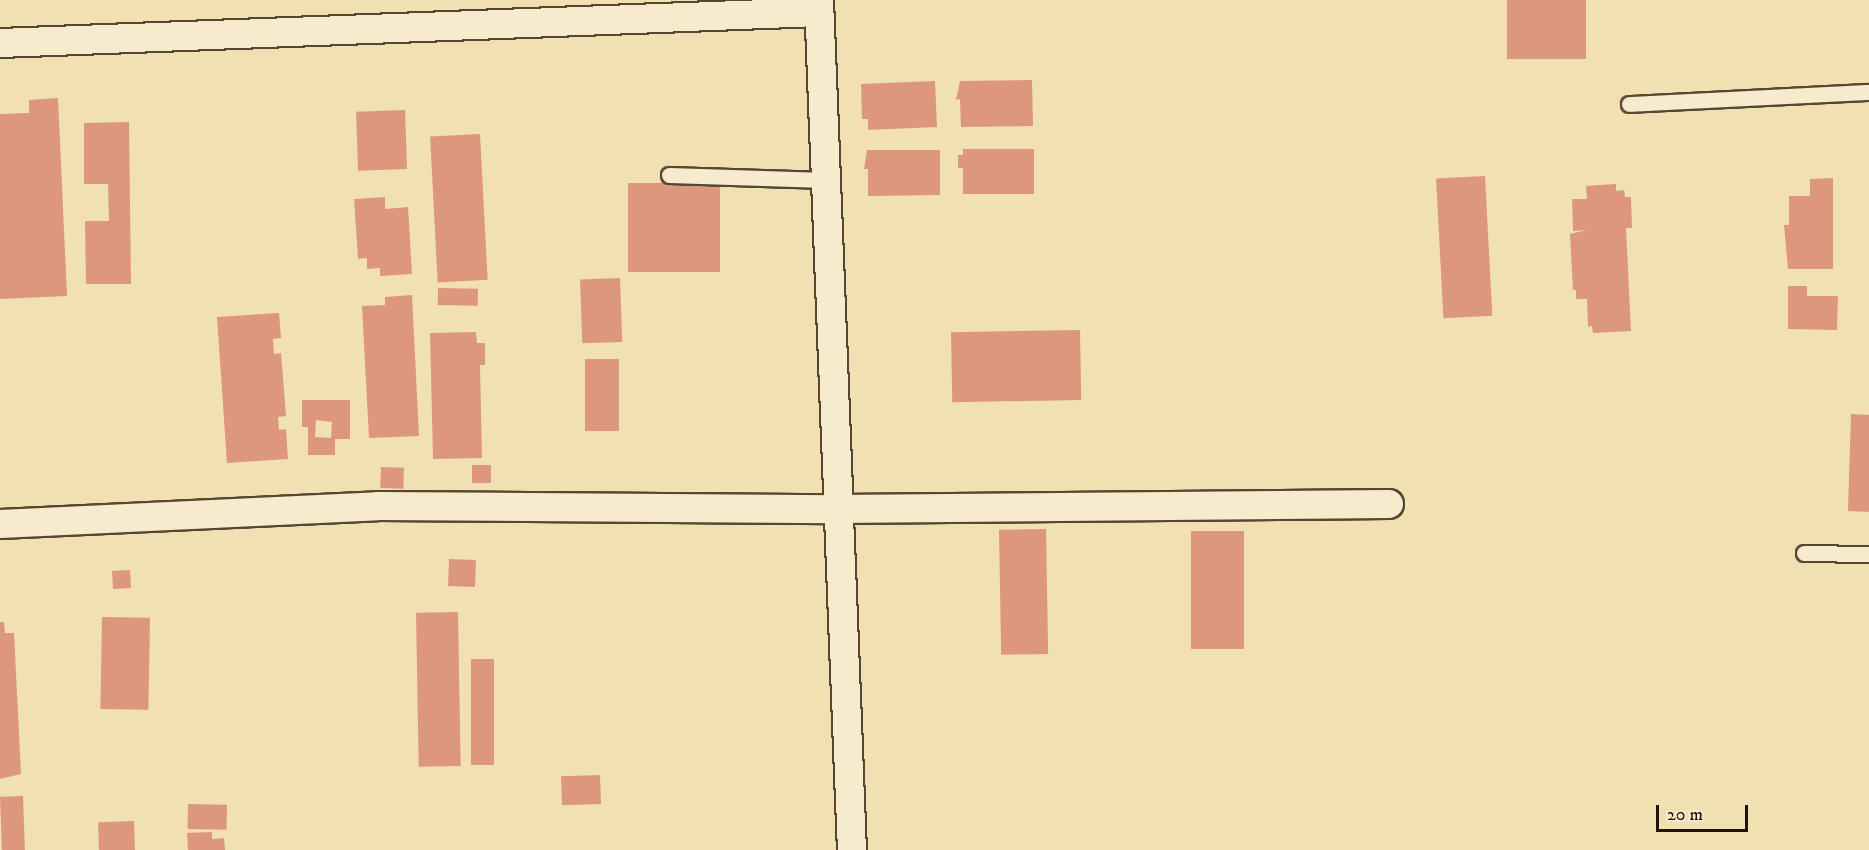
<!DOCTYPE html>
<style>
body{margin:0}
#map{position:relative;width:1869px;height:850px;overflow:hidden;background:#f1e0b2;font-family:"IM FELL DW Pica",serif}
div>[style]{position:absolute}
.building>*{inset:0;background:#dc977e;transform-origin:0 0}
.roads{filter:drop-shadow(2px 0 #564632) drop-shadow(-2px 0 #564632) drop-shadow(0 2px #564632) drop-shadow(0 -2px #564632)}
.service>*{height:15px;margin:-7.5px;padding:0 7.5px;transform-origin:7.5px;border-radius:7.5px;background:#f6ebcd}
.minor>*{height:28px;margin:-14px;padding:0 14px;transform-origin:14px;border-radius:14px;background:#f6ebcd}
span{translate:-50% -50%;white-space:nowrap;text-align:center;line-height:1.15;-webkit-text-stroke:4.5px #f6ebcd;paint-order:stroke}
.scale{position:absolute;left:1656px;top:805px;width:92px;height:27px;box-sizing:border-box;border:3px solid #231207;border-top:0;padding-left:8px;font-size:18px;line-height:21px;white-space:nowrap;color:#231207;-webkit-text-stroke:4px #f6ebcd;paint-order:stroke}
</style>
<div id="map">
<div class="building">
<i style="left:1507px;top:0;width:79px;height:59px"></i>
<i style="clip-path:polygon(1032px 80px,1033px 126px,961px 127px,960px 99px,956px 100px,960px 81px)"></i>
<i style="clip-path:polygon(935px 81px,937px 127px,868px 130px,868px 119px,862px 119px,861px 84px)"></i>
<i style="clip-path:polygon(58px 98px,67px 296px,0 299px,0 114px,29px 113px,29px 100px)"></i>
<i style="left:405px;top:110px;width:59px;height:49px;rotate:88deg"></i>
<i style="clip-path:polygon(129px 122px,131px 284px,86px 284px,85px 221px,109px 221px,108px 184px,84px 184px,84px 123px)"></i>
<i style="left:480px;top:134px;width:146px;height:50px;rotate:87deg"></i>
<i style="clip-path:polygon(963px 149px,1034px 149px,1034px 194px,963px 194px,963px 168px,958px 168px,958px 155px,963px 155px)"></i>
<i style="clip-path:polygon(867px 150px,940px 150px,940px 195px,868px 196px,868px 169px,864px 169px)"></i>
<i style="left:1485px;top:176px;width:140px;height:49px;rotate:87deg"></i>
<i style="clip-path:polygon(1833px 178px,1833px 269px,1788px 269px,1784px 225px,1789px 225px,1789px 196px,1810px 196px,1810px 179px)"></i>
<i style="left:720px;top:183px;width:89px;height:92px;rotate:90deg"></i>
<i style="clip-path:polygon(1616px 184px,1616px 191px,1624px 190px,1625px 197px,1631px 197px,1632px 228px,1626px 228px,1631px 331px,1593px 333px,1592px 326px,1588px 327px,1587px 299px,1576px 299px,1576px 290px,1573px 290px,1570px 234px,1587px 230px,1573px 231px,1572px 199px,1587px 199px,1586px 186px)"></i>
<i style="clip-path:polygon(385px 197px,385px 209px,408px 207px,412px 274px,380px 276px,380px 268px,367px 269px,367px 258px,358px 259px,354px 199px)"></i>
<i style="left:620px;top:278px;width:64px;height:40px;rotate:88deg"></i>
<i style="clip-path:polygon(1788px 286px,1807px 286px,1807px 296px,1838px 296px,1837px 330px,1788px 329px)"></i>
<i style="left:438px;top:288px;width:40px;height:17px;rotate:1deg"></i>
<i style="clip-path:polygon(412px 295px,419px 436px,369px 438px,362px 306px,385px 305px,385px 297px)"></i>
<i style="clip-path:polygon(279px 313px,281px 338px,273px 339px,274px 354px,281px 353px,286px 416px,278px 417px,279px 430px,286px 429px,288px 459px,227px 463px,217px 317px)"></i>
<i style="left:1080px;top:330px;width:70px;height:129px;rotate:89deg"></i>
<i style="clip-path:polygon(476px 332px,477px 343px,485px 343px,485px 365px,480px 365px,482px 458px,433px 459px,430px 333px)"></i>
<i style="left:585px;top:359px;width:34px;height:72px"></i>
<i style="clip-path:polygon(evenodd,302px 400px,350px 400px,350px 439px,335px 439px,335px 455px,308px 455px,308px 427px,302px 427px,302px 400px,316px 420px,332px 422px,331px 438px,315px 437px,316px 420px)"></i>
<i style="clip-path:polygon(1851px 414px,1869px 415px,1869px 512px,1848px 511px)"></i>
<i style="left:491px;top:465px;width:18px;height:19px;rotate:90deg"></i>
<i style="left:381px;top:467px;width:23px;height:21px;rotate:2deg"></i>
<i style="left:1046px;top:529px;width:125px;height:47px;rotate:89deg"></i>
<i style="left:1191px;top:531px;width:53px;height:118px"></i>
<i style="left:449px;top:559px;width:27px;height:27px;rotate:2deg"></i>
<i style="left:130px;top:570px;width:18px;height:18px;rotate:87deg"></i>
<i style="left:458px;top:612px;width:154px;height:42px;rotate:89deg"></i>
<i style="left:102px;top:617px;width:48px;height:92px;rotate:1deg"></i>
<i style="clip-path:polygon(0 622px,4px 622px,5px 633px,14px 633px,21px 774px,0 779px)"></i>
<i style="left:471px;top:659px;width:23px;height:106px"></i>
<i style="left:600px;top:775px;width:29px;height:39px;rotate:88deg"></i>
<i style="left:23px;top:796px;width:54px;height:23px;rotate:88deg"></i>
<i style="left:188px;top:804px;width:39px;height:25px;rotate:1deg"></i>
<i style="left:134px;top:821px;width:29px;height:36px;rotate:88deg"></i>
<i style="clip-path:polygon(212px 832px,212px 839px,224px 838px,225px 850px,188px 850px,187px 833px)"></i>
</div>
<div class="roads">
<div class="service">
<i style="left:1629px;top:104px;width:240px;rotate:-2.9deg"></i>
<i style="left:669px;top:175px;width:156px;rotate:1.8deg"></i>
<i style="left:1804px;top:553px;width:65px;rotate:0.9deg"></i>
</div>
<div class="minor">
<i style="left:819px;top:0;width:851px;rotate:87.78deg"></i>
<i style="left:0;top:43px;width:820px;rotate:-2.17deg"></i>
<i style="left:0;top:524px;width:378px;rotate:-2.7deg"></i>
<i style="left:378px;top:506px;width:459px;rotate:0.4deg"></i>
<i style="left:837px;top:509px;width:552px;rotate:-0.52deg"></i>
</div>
</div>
<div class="scale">20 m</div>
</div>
